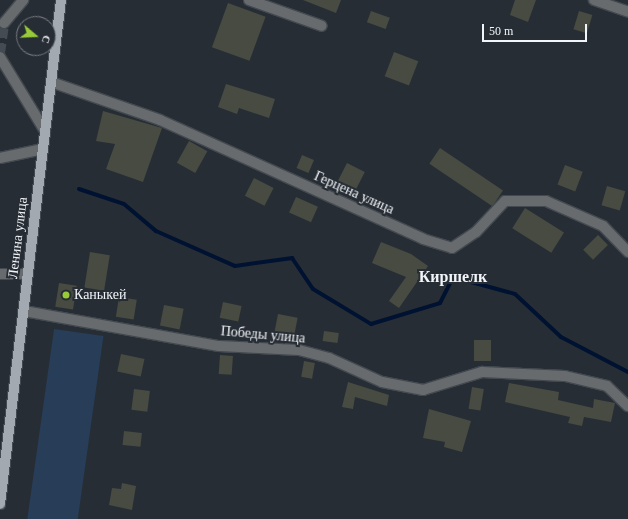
<!DOCTYPE html>
<meta charset="utf-8">
<style>
body{margin:0}
#map{position:relative;width:628px;height:519px;overflow:hidden;background:#272d34;font-family:"Times New Roman",serif}
div>[style]{position:absolute}
.green>*{inset:0;background:#273d58;transform-origin:0 0}
.stream>*{height:4px;margin:-2px;padding:0 2px;transform-origin:2px;border-radius:2px;background:#001231}
.building>*{inset:0;background:#474b42;transform-origin:0 0}
.minor-tunnel>*{height:10px;margin-top:-5px;transform-origin:0;background:repeating-linear-gradient(90deg,#454b52 0 10px,transparent 0 15px)}
.roads{filter:drop-shadow(1px 0 #434950) drop-shadow(-1px 0 #434950) drop-shadow(0 1px #434950) drop-shadow(0 -1px #434950)}
.minor>*{height:10px;margin:-5px;padding:0 5px;transform-origin:5px;border-radius:5px;background:#686b6e}
.major>*{height:10px;margin:-5px;padding:0 5px;transform-origin:5px;border-radius:5px;background:#a2a9b1}
.dots>*{width:11px;height:11px;translate:-50% -50%;box-sizing:border-box;border:2px solid #272d34;border-radius:50%}
span{translate:-50% -50%;white-space:nowrap;text-align:center;line-height:1.15;-webkit-text-stroke:4px #272d34;paint-order:stroke}
.street-label{font-size:14px;color:#f1f5fa}
.poi-label{font-size:14px;color:#f1f5fa}
.left{translate:0 -50%;text-align:left}
.quarter-label{font-size:16px;color:#f1f5fa;font-weight:700}
.north{position:absolute;left:16px;top:16px;width:40px;height:40px;box-sizing:border-box;background:#272d34;border:1px solid #787d83;border-radius:50%;rotate:109deg;font-size:11px;font-weight:700;line-height:16px;text-align:center;color:#f1f5fa}
.north::after{content:'';display:block;margin:auto;width:14px;height:18px;background:#97cb38;clip-path:polygon(50% 0,100% 100%,50% 72%,0 100%)}
.scale{position:absolute;left:482px;top:24px;width:105px;height:18px;box-sizing:border-box;border:2px solid #f1f5fa;border-top:0;padding-left:5px;font-size:12px;line-height:14px;white-space:nowrap;color:#f1f5fa;-webkit-text-stroke:3px #272d34;paint-order:stroke}
</style>
<div id="map">
<div class="green">
<i style="left:54px;top:329px;width:50px;height:192px;rotate:8deg"></i>
</div>
<div class="stream">
<i style="left:79px;top:189px;width:47px;rotate:18.4deg"></i>
<i style="left:124px;top:204px;width:42px;rotate:40.2deg"></i>
<i style="left:156px;top:231px;width:86px;rotate:23.9deg"></i>
<i style="left:235px;top:266px;width:58px;rotate:-8deg"></i>
<i style="left:292px;top:258px;width:37px;rotate:56deg"></i>
<i style="left:313px;top:289px;width:68px;rotate:31.1deg"></i>
<i style="left:371px;top:324px;width:72px;rotate:-16.9deg"></i>
<i style="left:440px;top:303px;width:29px;rotate:-63deg"></i>
<i style="left:453px;top:277px;width:64px;rotate:15.3deg"></i>
<i style="left:515px;top:294px;width:63px;rotate:43.1deg"></i>
<i style="left:561px;top:337px;width:76px;rotate:27.6deg"></i>
</div>
<div class="building">
<i style="clip-path:polygon(303px 0,341px 0,336px 13px)"></i>
<i style="clip-path:polygon(515px 0,536px 0,528px 22px,510px 15px)"></i>
<i style="left:228px;top:3px;width:40px;height:47px;rotate:20deg"></i>
<i style="left:371px;top:11px;width:20px;height:12px;rotate:20deg"></i>
<i style="left:579px;top:11px;width:14px;height:19px;rotate:17deg"></i>
<i style="left:394px;top:52px;width:26px;height:26px;rotate:21deg"></i>
<i style="clip-path:polygon(226px 84px,275px 99px,269px 118px,239px 108px,237px 114px,218px 107px)"></i>
<i style="clip-path:polygon(103px 111px,162px 128px,143px 182px,106px 169px,115px 144px,96px 141px)"></i>
<i style="left:189px;top:141px;width:21px;height:25px;rotate:29deg"></i>
<i style="left:440px;top:148px;width:76px;height:19px;rotate:34deg"></i>
<i style="left:302px;top:155px;width:13px;height:14px;rotate:23deg"></i>
<i style="left:347px;top:163px;width:20px;height:21px;rotate:27deg"></i>
<i style="left:565px;top:165px;width:19px;height:21px;rotate:21deg"></i>
<i style="left:254px;top:178px;width:22px;height:20px;rotate:27deg"></i>
<i style="left:607px;top:186px;width:19px;height:20px;rotate:16deg"></i>
<i style="left:296px;top:197px;width:24px;height:17px;rotate:24deg"></i>
<i style="left:525px;top:208px;width:46px;height:24px;rotate:32deg"></i>
<i style="left:598px;top:235px;width:14px;height:21px;rotate:45deg"></i>
<i style="clip-path:polygon(381px 242px,411px 254px,428px 266px,399px 308px,389px 301px,406px 277px,372px 263px)"></i>
<i style="left:90px;top:252px;width:20px;height:36px;rotate:9deg"></i>
<i style="left:59px;top:283px;width:18px;height:24px;rotate:9deg"></i>
<i style="left:119px;top:297px;width:18px;height:20px;rotate:9deg"></i>
<i style="left:223px;top:302px;width:19px;height:16px;rotate:12deg"></i>
<i style="left:164px;top:305px;width:20px;height:21px;rotate:11deg"></i>
<i style="left:278px;top:314px;width:20px;height:21px;rotate:11deg"></i>
<i style="left:324px;top:331px;width:15px;height:10px;rotate:8deg"></i>
<i style="left:474px;top:340px;width:17px;height:21px"></i>
<i style="left:121px;top:354px;width:24px;height:18px;rotate:12deg"></i>
<i style="left:220px;top:355px;width:13px;height:19px;rotate:4deg"></i>
<i style="left:304px;top:361px;width:11px;height:16px;rotate:10deg"></i>
<i style="clip-path:polygon(348px 382px,389px 395px,387px 406px,355px 397px,353px 409px,342px 407px)"></i>
<i style="clip-path:polygon(509px 383px,559px 392px,558px 400px,593px 408px,594px 399px,615px 403px,611px 422px,584px 417px,582px 426px,568px 423px,570px 417px,505px 402px)"></i>
<i style="left:472px;top:387px;width:12px;height:22px;rotate:9deg"></i>
<i style="left:134px;top:389px;width:16px;height:21px;rotate:7deg"></i>
<i style="clip-path:polygon(429px 409px,471px 421px,462px 452px,444px 447px,445px 442px,423px 438px)"></i>
<i style="left:124px;top:431px;width:18px;height:14px;rotate:6deg"></i>
<i style="clip-path:polygon(122px 483px,136px 486px,132px 510px,109px 505px,112px 488px,121px 489px)"></i>
</div>
<div class="minor-tunnel">
<i style="left:0;top:53px;width:30px;rotate:-82deg"></i>
</div>
<div class="roads">
<div class="minor">
<i style="left:249px;top:0;width:77px;rotate:19.6deg"></i>
<i style="left:594px;top:0;width:36px;rotate:19deg"></i>
<i style="left:4px;top:23px;width:30px;rotate:-50deg"></i>
<i style="left:0;top:57px;width:87px;rotate:58.7deg"></i>
<i style="left:51px;top:82px;width:115px;rotate:19.2deg"></i>
<i style="left:160px;top:120px;width:289px;rotate:24.3deg"></i>
<i style="left:423px;top:239px;width:30px;rotate:17deg"></i>
<i style="left:452px;top:248px;width:29px;rotate:-34deg"></i>
<i style="left:476px;top:232px;width:42px;rotate:-46.9deg"></i>
<i style="left:505px;top:201px;width:41px"></i>
<i style="left:546px;top:201px;width:62px;rotate:23.7deg"></i>
<i style="left:603px;top:226px;width:36px;rotate:46deg"></i>
<i style="left:0;top:158px;width:44px;rotate:-11.8deg"></i>
<i style="left:0;top:274px;width:28px"></i>
<i style="left:24px;top:311px;width:198px;rotate:10.2deg"></i>
<i style="left:219px;top:346px;width:80px;rotate:2.9deg"></i>
<i style="left:299px;top:350px;width:31px;rotate:15deg"></i>
<i style="left:329px;top:358px;width:58px;rotate:24.4deg"></i>
<i style="left:382px;top:382px;width:42px;rotate:11deg"></i>
<i style="left:423px;top:390px;width:62px;rotate:-17deg"></i>
<i style="left:482px;top:372px;width:83px;rotate:2.8deg"></i>
<i style="left:565px;top:376px;width:43px;rotate:13.4deg"></i>
<i style="left:607px;top:386px;width:29px;rotate:44deg"></i>
</div>
<div class="major">
<i style="left:0;top:504px;width:508px;rotate:-83.1deg"></i>
</div>
</div>
<div class="dots">
<i style="left:66px;top:295px;background:#97cb38"></i>
</div>
<div class="street-label">
<span style="left:354px;top:193px;rotate:24deg">Герцена улица</span>
<span style="left:18px;top:238px;rotate:-83deg">Ленина улица</span>
<span style="left:263px;top:335px;rotate:5deg">Победы улица</span>
</div>
<div class="poi-label">
<span class="left" style="left:74px;top:295px">Каныкей</span>
</div>
<div class="quarter-label">
<span style="left:453px;top:277px">Киршелк</span>
</div>
<div class="north">С</div>
<div class="scale">50 m</div>
</div>
